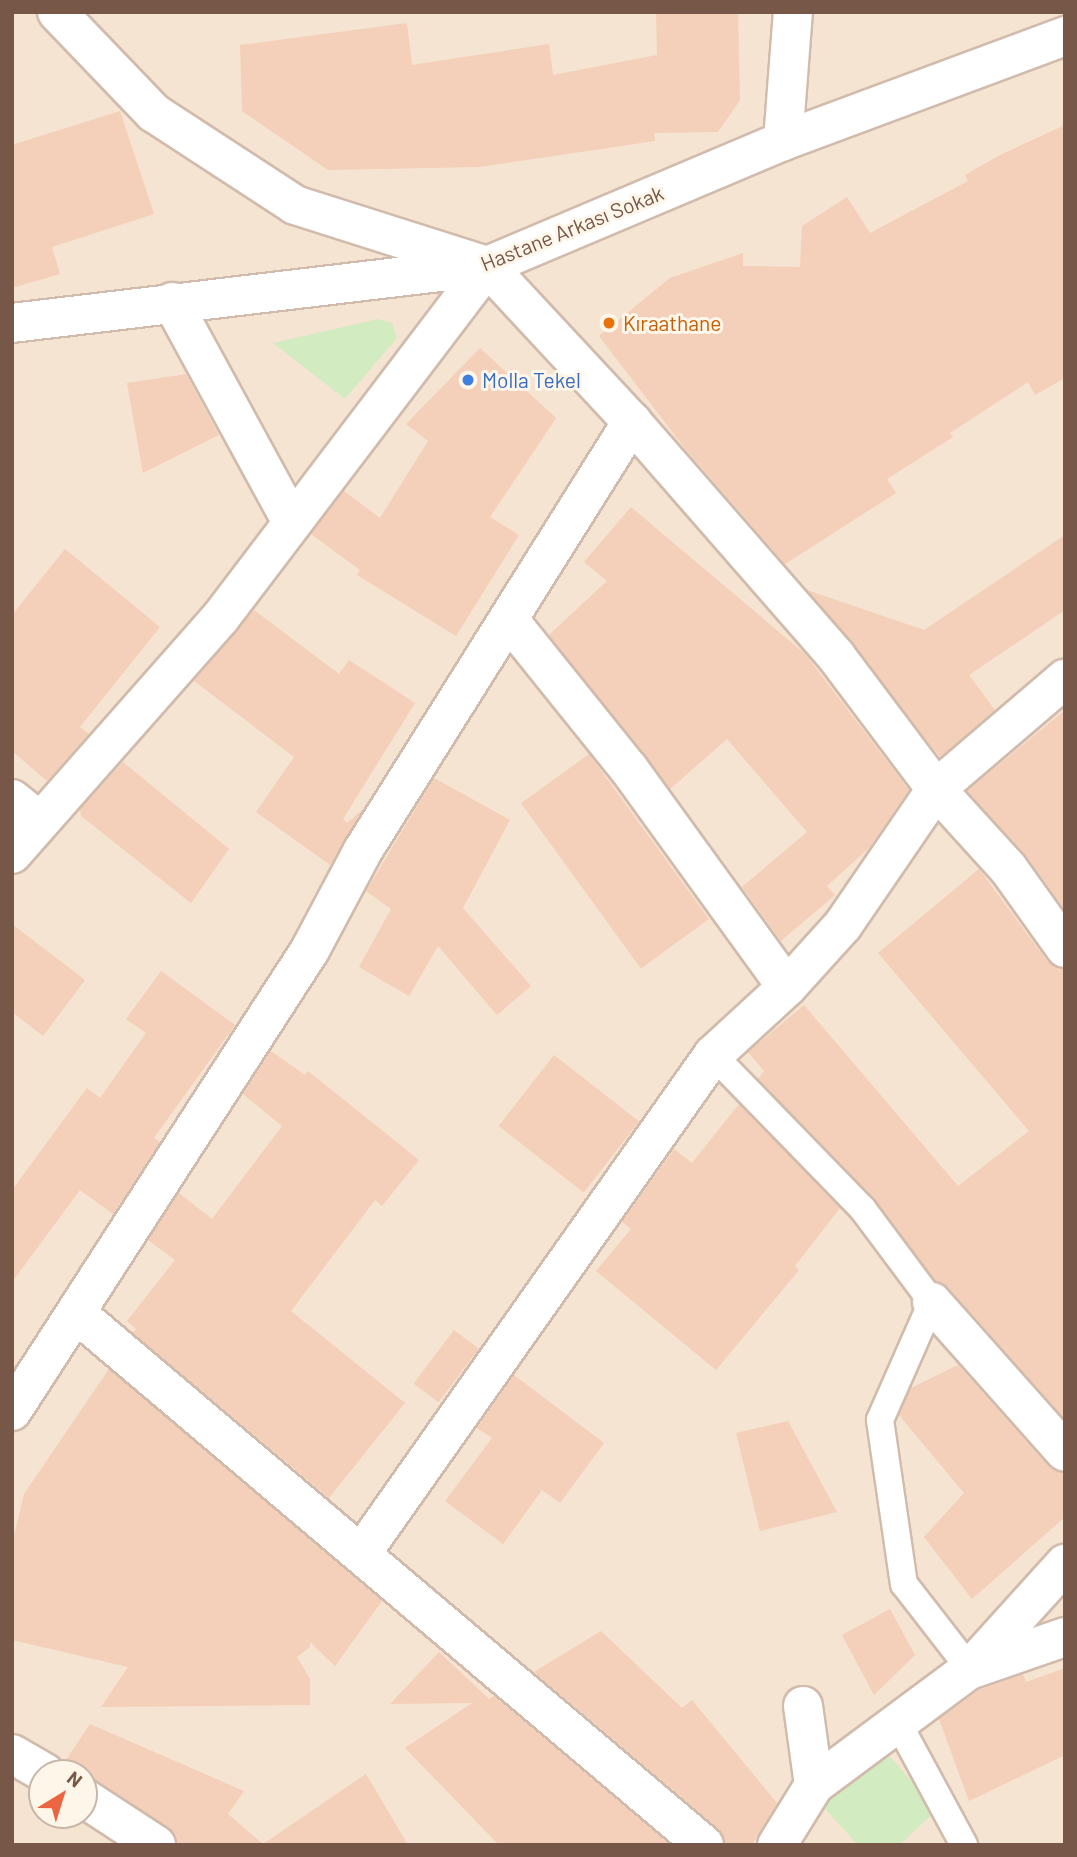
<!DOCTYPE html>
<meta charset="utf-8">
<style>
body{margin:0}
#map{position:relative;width:1077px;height:1857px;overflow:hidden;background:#fdf2e3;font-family:Barlow,sans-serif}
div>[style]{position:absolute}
.residential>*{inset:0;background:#f5e4d1}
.green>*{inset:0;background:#d3ebc1}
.building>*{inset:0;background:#f4cfb9;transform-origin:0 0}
.roads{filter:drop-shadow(2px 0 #d1bbac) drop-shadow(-2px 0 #d1bbac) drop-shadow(0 2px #d1bbac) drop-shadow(0 -2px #d1bbac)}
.service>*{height:26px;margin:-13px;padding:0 13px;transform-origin:13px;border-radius:13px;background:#fff}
.minor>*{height:38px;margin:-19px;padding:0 19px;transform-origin:19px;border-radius:19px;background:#fff}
.dots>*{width:19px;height:19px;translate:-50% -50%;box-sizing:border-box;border:4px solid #fff6ea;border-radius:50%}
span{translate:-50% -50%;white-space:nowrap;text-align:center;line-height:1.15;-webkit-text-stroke:6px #fff6ea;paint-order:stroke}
.street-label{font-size:21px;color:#765748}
.food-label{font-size:21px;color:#c56008}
.left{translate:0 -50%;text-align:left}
.shop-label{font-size:21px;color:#366cbe}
.frame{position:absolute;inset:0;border:14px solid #765748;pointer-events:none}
.north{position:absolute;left:28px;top:1759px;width:70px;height:70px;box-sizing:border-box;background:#fff6ea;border:2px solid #c8b6a9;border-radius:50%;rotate:38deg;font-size:19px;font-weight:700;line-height:28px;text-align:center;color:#765748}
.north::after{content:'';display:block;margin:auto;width:24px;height:32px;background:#ec6543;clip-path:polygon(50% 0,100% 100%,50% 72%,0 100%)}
</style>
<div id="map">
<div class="residential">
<i style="clip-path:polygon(evenodd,12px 12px,1065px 12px,1065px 1845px,12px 1845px,12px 12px,42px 1773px,84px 1773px,84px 1815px,42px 1815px,42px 1773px)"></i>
</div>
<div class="green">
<i style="clip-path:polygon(378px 319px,392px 323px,397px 338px,345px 399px,273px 343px)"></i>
<i style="clip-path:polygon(883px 1749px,937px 1810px,899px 1845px,858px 1845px,821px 1804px)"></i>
</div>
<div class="building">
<i style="clip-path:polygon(656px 12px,738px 12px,740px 100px,718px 132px,654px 133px,655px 141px,479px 167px,328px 170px,242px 111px,240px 45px,407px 23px,412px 65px,549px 44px,553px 75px,657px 55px)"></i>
<i style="clip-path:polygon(120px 111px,154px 214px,52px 247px,60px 274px,12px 288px,12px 145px)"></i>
<i style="clip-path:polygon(1065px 125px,1065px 378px,1035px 395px,1028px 382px,950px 433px,953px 437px,887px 479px,896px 493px,785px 564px,686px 450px,599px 336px,670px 278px,743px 253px,743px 266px,800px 267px,802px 226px,847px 197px,870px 233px,968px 181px,965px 175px,1002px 154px)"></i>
<i style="clip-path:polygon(480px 348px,556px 418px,490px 517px,519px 535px,456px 636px,357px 575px,360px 570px,311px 534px,344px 491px,380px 518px,428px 441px,406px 424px)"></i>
<i style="clip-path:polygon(186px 374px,219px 435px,143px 473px,127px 383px)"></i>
<i style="clip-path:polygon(631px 507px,805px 654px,909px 790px,869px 848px,827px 886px,835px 895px,781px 941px,742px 887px,807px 832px,727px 739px,670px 789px,549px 635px,607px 581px,584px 562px)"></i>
<i style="clip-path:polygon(1065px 535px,1065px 610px,969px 675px,995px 710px,940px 757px,807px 590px,924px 630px)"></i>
<i style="clip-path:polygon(65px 549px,160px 627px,80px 727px,89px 734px,47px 781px,12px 751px,12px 615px)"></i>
<i style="clip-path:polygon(254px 610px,339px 674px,349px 660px,415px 703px,343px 819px,347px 823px,364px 808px,330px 865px,256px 812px,294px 757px,194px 681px)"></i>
<i style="clip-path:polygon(1065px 710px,1065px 910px,1024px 853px,967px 791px)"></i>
<i style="left:589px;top:754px;width:204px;height:84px;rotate:54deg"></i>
<i style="clip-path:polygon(123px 762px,229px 849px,191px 903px,81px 816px,80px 809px)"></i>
<i style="clip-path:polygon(434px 778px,510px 820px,463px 908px,531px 986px,497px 1015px,438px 946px,409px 996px,359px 967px,391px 909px,366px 891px)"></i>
<i style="clip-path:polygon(979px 869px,1047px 961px,1065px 969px,1065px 1419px,948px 1287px,936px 1281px,873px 1197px,758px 1079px,764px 1071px,748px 1052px,804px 1005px,958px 1186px,1029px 1131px,878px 953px)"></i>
<i style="clip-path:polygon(12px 924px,85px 980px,43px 1036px,12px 1012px)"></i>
<i style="clip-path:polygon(161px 971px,235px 1025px,154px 1138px,160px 1142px,113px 1214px,80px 1190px,12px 1282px,12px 1190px,87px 1088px,100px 1098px,146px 1033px,126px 1019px)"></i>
<i style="clip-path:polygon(271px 1051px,305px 1075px,308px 1071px,419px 1160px,382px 1206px,375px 1200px,291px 1311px,405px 1403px,329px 1498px,133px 1333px,136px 1329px,127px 1321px,175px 1260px,148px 1240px,179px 1193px,212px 1219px,282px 1126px,243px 1094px)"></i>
<i style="left:554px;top:1055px;width:108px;height:90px;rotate:38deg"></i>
<i style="clip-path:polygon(739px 1104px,840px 1208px,795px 1266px,799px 1270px,716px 1370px,596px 1271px,631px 1229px,622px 1222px,674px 1149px,692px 1163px)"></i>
<i style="left:454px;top:1330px;width:31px;height:67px;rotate:37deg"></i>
<i style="clip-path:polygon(958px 1365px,1049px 1467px,1065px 1473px,1065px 1517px,972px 1599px,924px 1537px,964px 1493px,899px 1415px,911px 1388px)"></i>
<i style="clip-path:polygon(109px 1369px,382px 1601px,335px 1666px,310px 1642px,310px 1647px,297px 1657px,310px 1679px,310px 1705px,101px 1707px,128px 1667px,12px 1640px,12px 1544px,24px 1494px)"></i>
<i style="clip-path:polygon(514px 1375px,604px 1443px,560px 1503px,542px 1490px,503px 1544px,445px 1501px,492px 1438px,477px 1428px)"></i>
<i style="clip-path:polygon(788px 1421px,837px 1512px,760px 1531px,736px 1433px)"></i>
<i style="clip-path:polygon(890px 1609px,915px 1655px,874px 1695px,842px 1635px)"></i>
<i style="clip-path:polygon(601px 1631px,682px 1708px,692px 1700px,777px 1803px,752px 1845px,725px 1845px,718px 1828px,534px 1672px)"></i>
<i style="clip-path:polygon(439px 1652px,489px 1699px,494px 1696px,670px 1845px,499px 1845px,405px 1748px,472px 1703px,390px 1704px)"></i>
<i style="clip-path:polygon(1065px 1668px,1065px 1755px,969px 1801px,939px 1719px,979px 1690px,1023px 1674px,1026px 1682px)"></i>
<i style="clip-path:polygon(90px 1724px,244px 1791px,228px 1814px,263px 1844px,366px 1774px,408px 1845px,178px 1845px,168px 1827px,96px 1780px,84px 1773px,67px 1773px,64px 1763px)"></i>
</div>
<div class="roads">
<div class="service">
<i style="left:713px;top:1055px;width:214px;rotate:45.8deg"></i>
<i style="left:862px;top:1208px;width:117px;rotate:53.3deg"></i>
<i style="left:932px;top:1302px;width:129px;rotate:113.8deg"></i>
<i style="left:880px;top:1420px;width:166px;rotate:81.7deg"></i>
<i style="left:904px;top:1584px;width:108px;rotate:52.2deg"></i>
<i style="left:897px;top:1721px;width:141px;rotate:61.6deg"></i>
</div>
<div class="minor">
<i style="left:57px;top:12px;width:140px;rotate:46.2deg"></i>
<i style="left:154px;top:113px;width:168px;rotate:33.1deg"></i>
<i style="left:295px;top:205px;width:201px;rotate:17.6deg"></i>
<i style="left:487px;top:266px;width:213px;rotate:47.1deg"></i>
<i style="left:632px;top:422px;width:310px;rotate:48.9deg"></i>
<i style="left:836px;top:656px;width:166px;rotate:53.1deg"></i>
<i style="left:936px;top:789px;width:107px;rotate:47.7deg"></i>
<i style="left:1008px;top:868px;width:98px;rotate:54.5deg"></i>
<i style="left:783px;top:141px;width:129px;rotate:-85.6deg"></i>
<i style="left:172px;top:302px;width:251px;rotate:61.4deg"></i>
<i style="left:12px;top:323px;width:478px;rotate:-6.8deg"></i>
<i style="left:487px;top:266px;width:321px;rotate:-22.9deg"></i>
<i style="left:783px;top:141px;width:301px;rotate:-20.4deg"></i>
<i style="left:509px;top:620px;width:191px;rotate:51.2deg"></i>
<i style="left:629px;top:769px;width:269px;rotate:54.1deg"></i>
<i style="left:12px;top:799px;width:35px;rotate:39deg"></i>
<i style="left:12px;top:854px;width:316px;rotate:-48.6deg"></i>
<i style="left:221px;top:617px;width:440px;rotate:-52.8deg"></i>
<i style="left:932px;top:1302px;width:200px;rotate:48.4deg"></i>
<i style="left:76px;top:1313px;width:823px;rotate:40.27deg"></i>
<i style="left:12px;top:1411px;width:549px;rotate:-57.12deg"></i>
<i style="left:310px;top:950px;width:111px;rotate:-62deg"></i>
<i style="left:362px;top:852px;width:508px;rotate:-57.88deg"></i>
<i style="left:361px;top:1554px;width:611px;rotate:-54.8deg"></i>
<i style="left:713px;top:1055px;width:100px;rotate:-42.6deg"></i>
<i style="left:787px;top:987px;width:84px;rotate:-47.9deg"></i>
<i style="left:843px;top:925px;width:165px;rotate:-55.6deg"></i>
<i style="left:936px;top:789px;width:170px;rotate:-40.5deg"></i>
<i style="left:972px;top:1669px;width:98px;rotate:-19deg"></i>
<i style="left:803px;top:1706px;width:80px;rotate:82.1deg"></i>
<i style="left:12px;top:1754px;width:38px;rotate:30deg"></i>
<i style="left:84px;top:1798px;width:86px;rotate:33.1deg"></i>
<i style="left:777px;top:1845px;width:70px;rotate:-58.3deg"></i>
<i style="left:814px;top:1785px;width:194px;rotate:-36.6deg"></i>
<i style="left:970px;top:1669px;width:142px;rotate:-47.9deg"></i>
</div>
</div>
<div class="dots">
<i style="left:609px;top:323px;background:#e8710a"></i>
<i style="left:468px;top:380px;background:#3f7fe0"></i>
</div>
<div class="street-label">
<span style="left:572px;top:228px;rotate:-22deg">Hastane Arkası Sokak</span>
</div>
<div class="food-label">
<span class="left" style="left:623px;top:323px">Kıraathane</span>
</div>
<div class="shop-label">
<span class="left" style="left:482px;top:380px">Molla Tekel</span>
</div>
<div class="frame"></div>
<div class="north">N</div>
</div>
